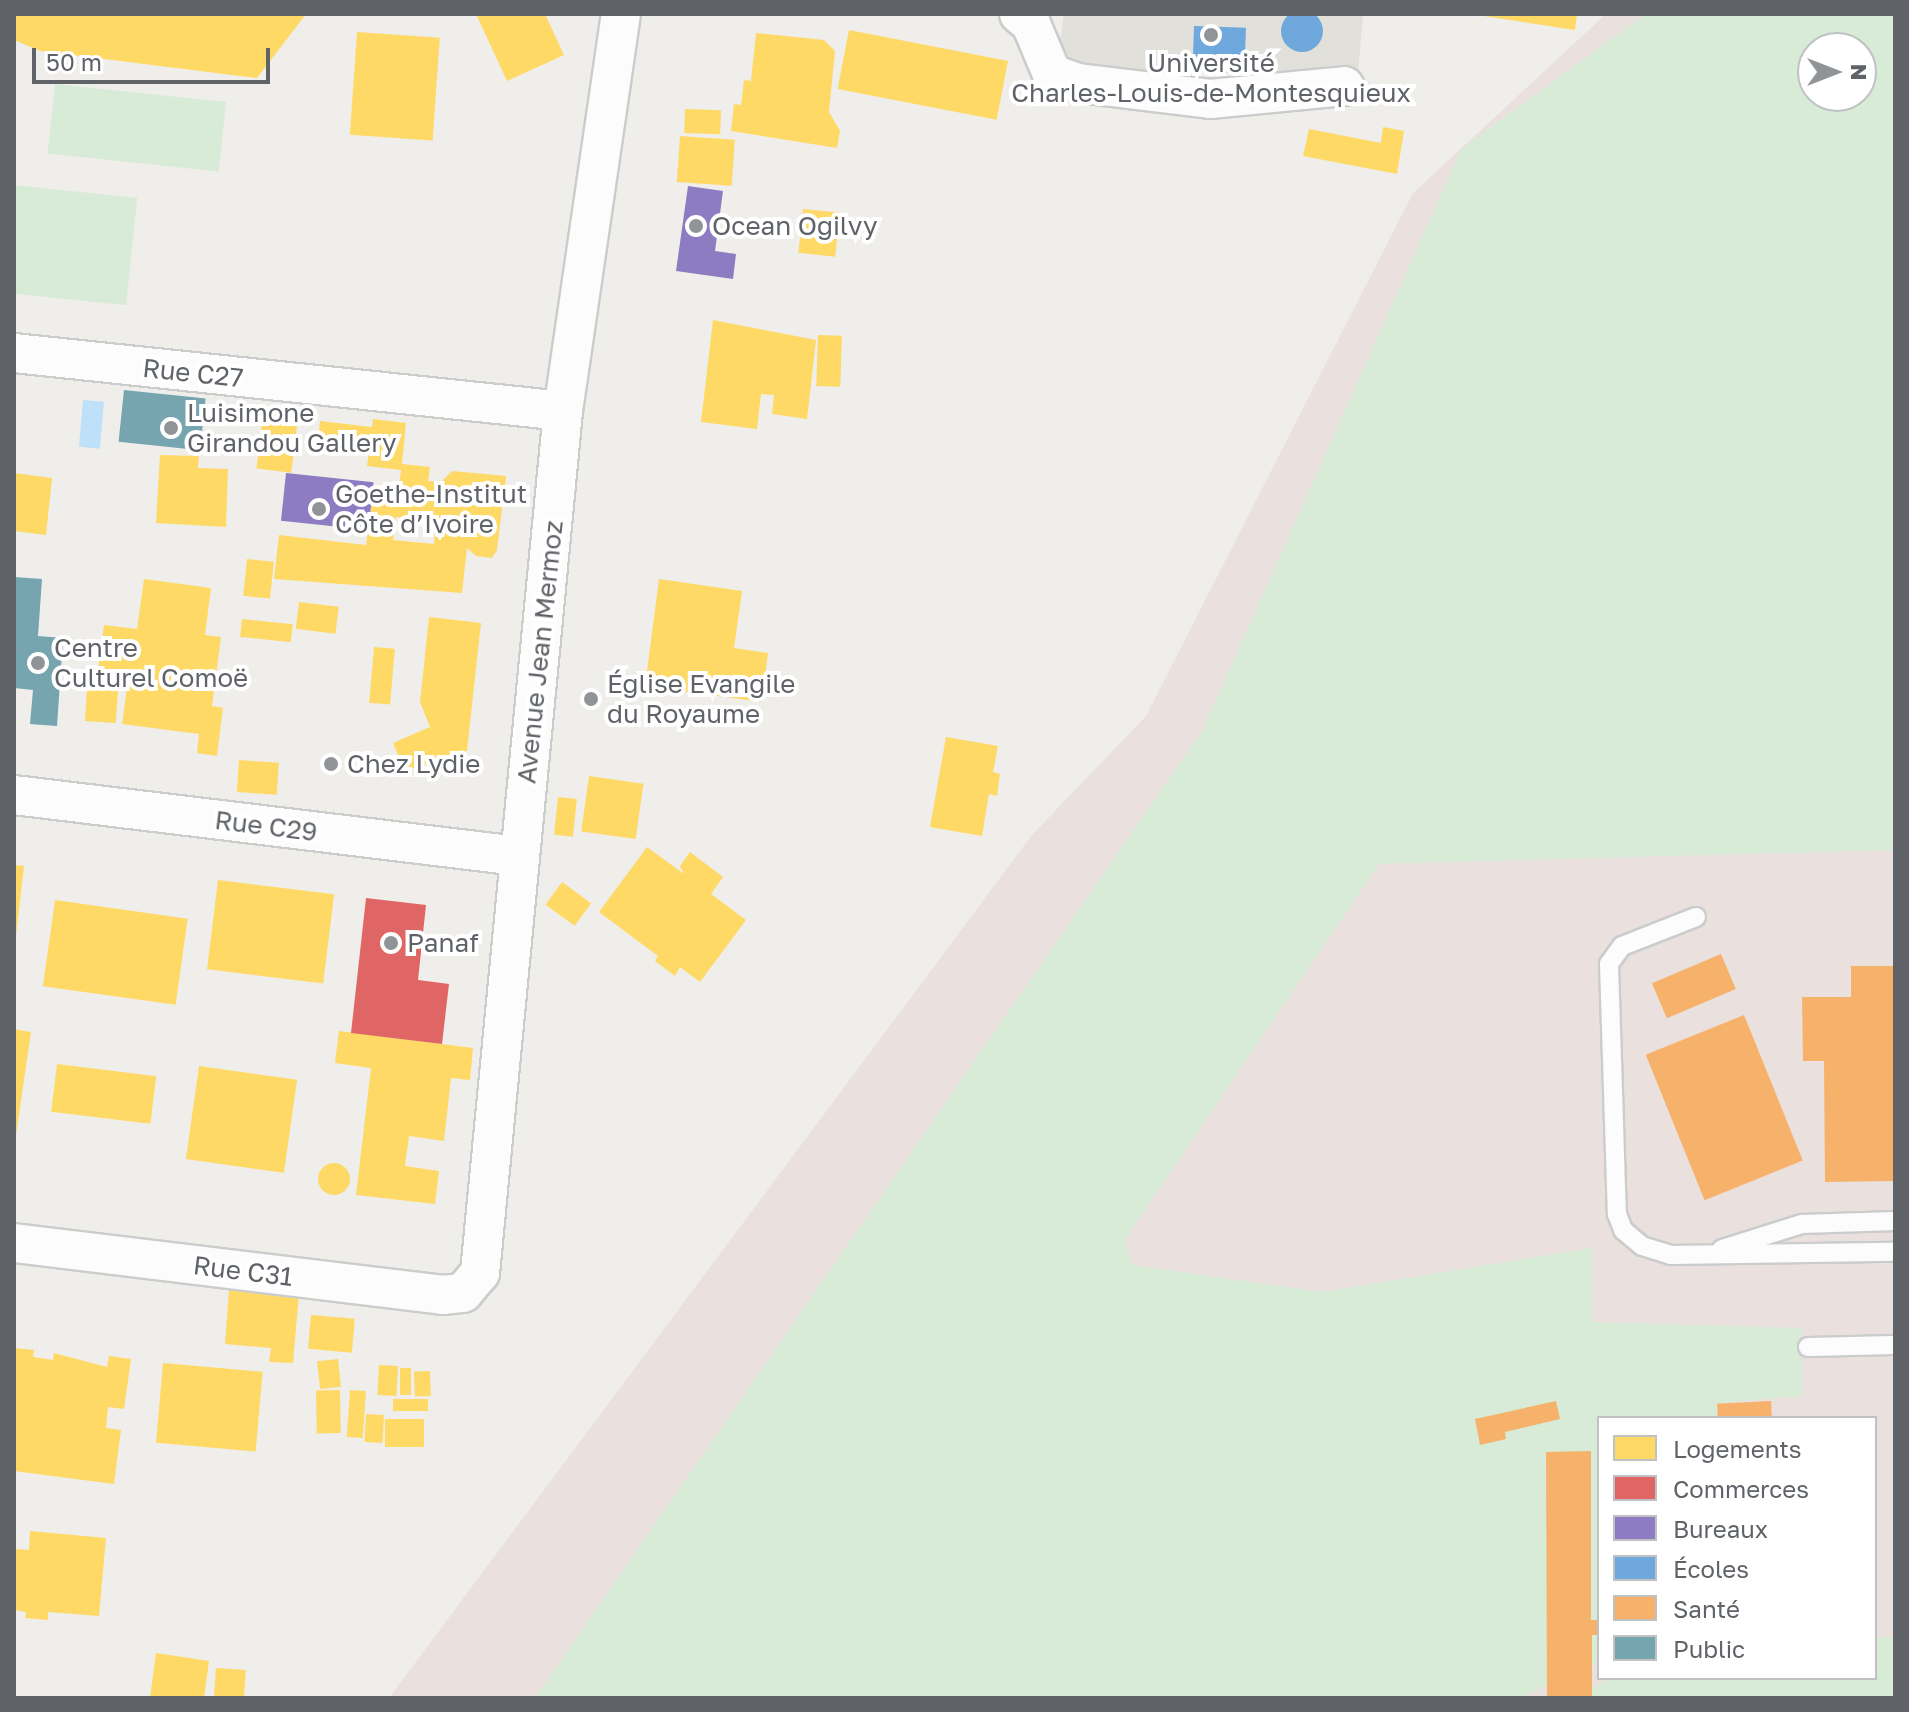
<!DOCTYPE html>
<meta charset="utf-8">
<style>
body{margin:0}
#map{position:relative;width:1909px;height:1712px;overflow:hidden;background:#efeeea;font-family:"Golos Text",sans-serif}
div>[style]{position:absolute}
.education>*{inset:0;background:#e2e0da}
.medical>*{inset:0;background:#eae0de}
.green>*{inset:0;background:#d8ebd6;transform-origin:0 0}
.water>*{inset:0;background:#bfe0f9;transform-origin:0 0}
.homes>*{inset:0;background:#ffd966;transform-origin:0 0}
.round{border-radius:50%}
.shops>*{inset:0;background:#e06666}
.offices>*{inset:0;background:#8e7cc3;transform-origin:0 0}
.schools>*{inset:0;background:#6fa8dc;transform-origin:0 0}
.health>*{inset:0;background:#f6b26b;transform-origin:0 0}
.public>*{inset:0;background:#76a5af;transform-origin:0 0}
.roads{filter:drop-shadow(2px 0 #cbcccc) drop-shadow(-2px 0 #cbcccc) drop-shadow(0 2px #cbcccc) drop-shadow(0 -2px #cbcccc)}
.lane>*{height:18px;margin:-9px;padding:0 9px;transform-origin:9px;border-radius:9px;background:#fdfcfc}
.street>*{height:38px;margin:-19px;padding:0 19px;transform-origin:19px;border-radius:19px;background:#fdfcfc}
.dots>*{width:22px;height:22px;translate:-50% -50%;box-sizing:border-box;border:4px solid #fff;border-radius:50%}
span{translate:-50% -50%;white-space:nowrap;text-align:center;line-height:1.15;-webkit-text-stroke:8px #fff;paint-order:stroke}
.poi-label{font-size:26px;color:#5f6368}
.left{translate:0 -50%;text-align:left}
.street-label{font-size:26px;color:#5f6368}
.frame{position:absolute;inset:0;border:16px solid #5f6368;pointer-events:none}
.legend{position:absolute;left:1597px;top:1416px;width:280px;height:264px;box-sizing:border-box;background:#fff;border:2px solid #bfc1c3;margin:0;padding:10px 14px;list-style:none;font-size:24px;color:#5f6368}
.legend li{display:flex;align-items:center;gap:16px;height:40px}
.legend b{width:40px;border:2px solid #bfc1c3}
.north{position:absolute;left:1797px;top:32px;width:80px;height:80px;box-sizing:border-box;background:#fff;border:2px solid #bfc1c3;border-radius:50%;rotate:90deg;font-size:22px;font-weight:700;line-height:32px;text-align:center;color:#5f6368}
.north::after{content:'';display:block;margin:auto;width:28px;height:36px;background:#919496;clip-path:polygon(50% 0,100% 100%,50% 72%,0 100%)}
.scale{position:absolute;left:32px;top:48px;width:238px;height:36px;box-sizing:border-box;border:4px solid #5f6368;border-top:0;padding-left:10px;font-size:24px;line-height:28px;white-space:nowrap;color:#5f6368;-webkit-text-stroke:6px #fff;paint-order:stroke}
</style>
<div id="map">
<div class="education">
<i style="clip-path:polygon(1064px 14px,1363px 14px,1358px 74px,1116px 70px,1058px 56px)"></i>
</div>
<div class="medical">
<i style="clip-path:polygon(evenodd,1606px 14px,1895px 14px,1895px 1698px,389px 1698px,1032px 835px,1146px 716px,1413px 193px,1606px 14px,1813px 48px,1861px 48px,1861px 96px,1813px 96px,1813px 48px,1606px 14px,1599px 1418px,1875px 1418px,1875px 1678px,1599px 1678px,1599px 1418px)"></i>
</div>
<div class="green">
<i style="clip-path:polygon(evenodd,1646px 14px,1895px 14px,1895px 850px,1379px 864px,1124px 1241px,1133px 1265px,1322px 1292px,1592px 1248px,1593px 1322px,1801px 1328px,1803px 1396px,1717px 1403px,1717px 1418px,1599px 1418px,1599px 1662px,1519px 1698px,535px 1698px,1202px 731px,1462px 148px,1646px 14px,1813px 48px,1861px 48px,1861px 96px,1813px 96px,1813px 48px)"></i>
<i style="left:55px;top:84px;width:172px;height:70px;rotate:6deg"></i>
<i style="left:14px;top:185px;width:124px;height:108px;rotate:6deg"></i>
<i style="clip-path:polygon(1875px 1637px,1895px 1638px,1895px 1698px,1566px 1698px,1614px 1678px,1875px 1678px)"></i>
</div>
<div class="water">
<i style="left:83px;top:400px;width:21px;height:47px;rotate:5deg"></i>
</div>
<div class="homes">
<i style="clip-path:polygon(14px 14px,306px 14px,257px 78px,40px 51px,14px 40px)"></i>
<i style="clip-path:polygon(476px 14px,545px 14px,564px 55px,507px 81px)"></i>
<i style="clip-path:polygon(1471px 14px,1577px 14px,1575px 30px)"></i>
<i style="left:849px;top:30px;width:162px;height:60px;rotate:11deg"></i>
<i style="left:357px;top:32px;width:83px;height:103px;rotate:4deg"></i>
<i style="clip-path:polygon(756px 33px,824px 40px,835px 51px,829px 112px,840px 131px,837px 148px,731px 131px,734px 104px,741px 105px,744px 80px,751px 81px)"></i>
<i style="left:685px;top:109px;width:36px;height:24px;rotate:2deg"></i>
<i style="clip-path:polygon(1383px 127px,1404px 131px,1397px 174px,1303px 156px,1309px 129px,1381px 143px)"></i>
<i style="left:680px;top:136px;width:55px;height:46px;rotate:4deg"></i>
<i style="left:803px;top:209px;width:37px;height:44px;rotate:6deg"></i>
<i style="clip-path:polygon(713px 320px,816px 340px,807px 419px,772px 414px,774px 395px,761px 394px,757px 429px,701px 422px)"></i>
<i style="left:818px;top:335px;width:24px;height:51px;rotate:2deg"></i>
<i style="left:264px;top:407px;width:35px;height:62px;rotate:7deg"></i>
<i style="clip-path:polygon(evenodd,373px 419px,406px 423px,402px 464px,430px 467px,428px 481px,441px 482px,452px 471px,506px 476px,497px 550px,492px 558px,476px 556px,467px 548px,462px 593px,274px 579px,279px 535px,366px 545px,373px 495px,398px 498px,401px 470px,367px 466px,370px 446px,318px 440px,320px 421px,372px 427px,373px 419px,396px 517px,435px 523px,434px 544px,393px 540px,396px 517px)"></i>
<i style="clip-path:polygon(160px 455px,199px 456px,198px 468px,228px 469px,226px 527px,156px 523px)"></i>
<i style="clip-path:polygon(14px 473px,52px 478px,46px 535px,14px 531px)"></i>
<i style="left:247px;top:559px;width:27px;height:37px;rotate:6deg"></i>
<i style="clip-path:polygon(144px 579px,211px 588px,205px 635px,221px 637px,212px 706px,223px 708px,217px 756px,197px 753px,199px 734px,122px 724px,129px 673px,98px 670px,104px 625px,137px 629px)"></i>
<i style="clip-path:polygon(659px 579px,742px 591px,734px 648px,768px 653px,762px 702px,645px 686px)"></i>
<i style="left:299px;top:602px;width:40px;height:27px;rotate:7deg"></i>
<i style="clip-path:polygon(429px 617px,481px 623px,467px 751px,405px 771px,393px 743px,430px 727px,420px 702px)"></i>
<i style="left:242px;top:619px;width:51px;height:18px;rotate:6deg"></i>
<i style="left:374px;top:647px;width:21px;height:56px;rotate:5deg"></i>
<i style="left:88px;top:676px;width:31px;height:45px;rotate:4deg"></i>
<i style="clip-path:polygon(946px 737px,998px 746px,993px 772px,1000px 774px,997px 796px,989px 794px,982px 836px,930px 827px)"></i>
<i style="left:239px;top:760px;width:40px;height:32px;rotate:4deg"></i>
<i style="left:589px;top:776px;width:55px;height:56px;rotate:8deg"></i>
<i style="left:558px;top:797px;width:19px;height:38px;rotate:6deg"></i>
<i style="clip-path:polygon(647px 847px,684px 874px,680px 866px,690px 852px,723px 877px,711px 894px,746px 920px,700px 982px,680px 967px,675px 976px,655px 961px,658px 956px,599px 912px)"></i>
<i style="clip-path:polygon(14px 865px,24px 866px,16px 936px,14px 936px)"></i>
<i style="left:218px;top:880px;width:117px;height:90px;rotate:7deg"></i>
<i style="left:562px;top:882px;width:36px;height:28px;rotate:36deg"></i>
<i style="left:55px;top:900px;width:134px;height:87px;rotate:8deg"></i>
<i style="clip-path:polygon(14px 1029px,31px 1032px,16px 1135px,14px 1135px)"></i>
<i style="clip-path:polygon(339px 1031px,473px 1048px,470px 1080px,451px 1078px,444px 1141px,409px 1136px,405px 1166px,439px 1171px,435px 1204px,356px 1195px,371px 1068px,335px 1063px)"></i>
<i style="left:57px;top:1064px;width:100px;height:48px;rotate:7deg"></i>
<i style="left:199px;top:1066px;width:99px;height:94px;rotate:8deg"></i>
<i class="round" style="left:318px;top:1163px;width:32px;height:32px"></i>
<i style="clip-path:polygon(229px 1289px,299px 1294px,293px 1363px,269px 1362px,271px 1348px,225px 1344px)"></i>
<i style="left:311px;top:1315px;width:44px;height:34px;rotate:5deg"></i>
<i style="clip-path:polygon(14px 1348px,34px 1350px,33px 1357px,53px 1360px,54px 1353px,107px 1367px,109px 1356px,131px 1359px,124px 1409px,108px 1407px,106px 1428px,121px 1430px,114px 1484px,14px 1471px)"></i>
<i style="left:338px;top:1359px;width:28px;height:21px;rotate:84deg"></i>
<i style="left:163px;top:1363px;width:100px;height:80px;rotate:5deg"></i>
<i style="left:379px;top:1365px;width:19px;height:30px;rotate:3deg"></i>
<i style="left:400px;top:1368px;width:11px;height:27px"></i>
<i style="left:430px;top:1371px;width:25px;height:16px;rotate:88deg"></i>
<i style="left:340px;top:1390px;width:43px;height:24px;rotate:89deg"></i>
<i style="left:350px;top:1390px;width:16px;height:47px;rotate:4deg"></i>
<i style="left:428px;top:1399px;width:12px;height:35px;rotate:90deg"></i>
<i style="left:366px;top:1414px;width:18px;height:28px;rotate:3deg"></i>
<i style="left:385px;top:1419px;width:39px;height:28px"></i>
<i style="clip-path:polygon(30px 1531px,106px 1538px,99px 1616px,48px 1612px,48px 1620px,25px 1618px,26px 1612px,14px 1610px,14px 1549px,29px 1550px)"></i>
<i style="clip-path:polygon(156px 1653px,209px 1661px,204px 1698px,150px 1698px)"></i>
<i style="left:216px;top:1668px;width:30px;height:30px;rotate:4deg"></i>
</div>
<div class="shops">
<i style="clip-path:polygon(366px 898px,426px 905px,418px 980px,449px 984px,442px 1044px,351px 1033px)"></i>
</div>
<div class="offices">
<i style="clip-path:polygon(688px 186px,723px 191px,715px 251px,736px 254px,733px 279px,676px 271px)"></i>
<i style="left:286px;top:473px;width:88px;height:48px;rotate:6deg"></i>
</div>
<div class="schools">
<i class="round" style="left:1281px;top:10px;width:42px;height:42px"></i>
<i style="left:1194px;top:26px;width:52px;height:46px;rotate:2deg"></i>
</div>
<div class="health">
<i style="left:1721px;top:954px;width:38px;height:75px;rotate:67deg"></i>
<i style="clip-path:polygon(1851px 966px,1895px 966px,1895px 1181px,1825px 1182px,1824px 1061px,1803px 1061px,1802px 997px,1851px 997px)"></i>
<i style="left:1744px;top:1015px;width:157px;height:106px;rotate:68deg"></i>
<i style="clip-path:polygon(1556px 1401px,1560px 1419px,1505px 1432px,1506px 1439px,1480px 1445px,1475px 1419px)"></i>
<i style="left:1771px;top:1401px;width:17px;height:54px;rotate:87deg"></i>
<i style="clip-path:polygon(1591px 1451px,1591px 1620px,1599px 1620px,1599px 1635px,1592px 1635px,1592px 1698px,1547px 1698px,1546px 1452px)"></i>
</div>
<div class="public">
<i style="left:124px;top:390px;width:82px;height:52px;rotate:6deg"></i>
<i style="clip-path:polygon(14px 577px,42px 579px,38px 636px,63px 638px,57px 726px,30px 724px,33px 690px,14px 688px)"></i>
</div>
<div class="roads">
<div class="lane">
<i style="left:1696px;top:917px;width:79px;rotate:158.6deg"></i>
<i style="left:1622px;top:946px;width:22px;rotate:126deg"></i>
<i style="left:1609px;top:964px;width:250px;rotate:88.2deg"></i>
<i style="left:1617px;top:1214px;width:17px;rotate:69deg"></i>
<i style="left:1623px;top:1230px;width:25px;rotate:40deg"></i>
<i style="left:1642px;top:1246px;width:30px;rotate:17deg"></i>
<i style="left:1671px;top:1255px;width:224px;rotate:-0.8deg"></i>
<i style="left:1722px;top:1249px;width:84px;rotate:-17.4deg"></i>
<i style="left:1802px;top:1224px;width:93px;rotate:-1.8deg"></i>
<i style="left:1808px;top:1347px;width:87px;rotate:-1.3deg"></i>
</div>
<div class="street">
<i style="left:1019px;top:14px;width:16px;rotate:40deg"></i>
<i style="left:1031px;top:24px;width:54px;rotate:67.2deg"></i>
<i style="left:1052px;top:74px;width:28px;rotate:19deg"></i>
<i style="left:1078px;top:83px;width:133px;rotate:6.9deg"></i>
<i style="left:1210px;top:99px;width:135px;rotate:-5.5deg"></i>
<i style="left:14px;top:353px;width:552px;rotate:6.03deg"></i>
<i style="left:14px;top:795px;width:508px;rotate:6.9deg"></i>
<i style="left:14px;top:1243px;width:432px;rotate:6.9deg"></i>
<i style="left:443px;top:1295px;width:20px;rotate:-6deg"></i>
<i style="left:463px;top:1293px;width:26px;rotate:-50deg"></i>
<i style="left:480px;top:1273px;width:866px;rotate:-84.5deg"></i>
<i style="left:563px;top:411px;width:401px;rotate:-81.7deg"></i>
</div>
</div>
<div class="dots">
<i style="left:1211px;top:35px;background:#919496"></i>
<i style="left:696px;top:226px;background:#919496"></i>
<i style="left:171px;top:428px;background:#919496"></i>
<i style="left:319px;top:509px;background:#919496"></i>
<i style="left:38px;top:663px;background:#919496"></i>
<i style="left:591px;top:699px;background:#919496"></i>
<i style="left:331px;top:764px;background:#919496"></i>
<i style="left:391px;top:943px;background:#919496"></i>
</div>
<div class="poi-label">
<span style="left:1211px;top:78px">Université<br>Charles-Louis-de-Montesquieux</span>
<span class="left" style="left:712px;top:226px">Ocean Ogilvy</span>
<span class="left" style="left:187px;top:428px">Luisimone<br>Girandou Gallery</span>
<span class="left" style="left:335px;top:509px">Goethe-Institut<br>Côte d’Ivoire</span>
<span class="left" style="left:54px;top:663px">Centre<br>Culturel Comoë</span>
<span class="left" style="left:607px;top:699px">Église Evangile<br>du Royaume</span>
<span class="left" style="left:347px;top:764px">Chez Lydie</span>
<span class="left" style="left:407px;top:943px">Panaf</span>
</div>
<div class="street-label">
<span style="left:193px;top:373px;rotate:6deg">Rue C27</span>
<span style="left:540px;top:652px;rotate:-84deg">Avenue Jean Mermoz</span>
<span style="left:266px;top:826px;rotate:7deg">Rue C29</span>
<span style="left:243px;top:1271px;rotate:7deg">Rue C31</span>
</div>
<div class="frame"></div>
<ul class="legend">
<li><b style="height:22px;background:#ffd966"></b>Logements</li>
<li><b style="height:22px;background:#e06666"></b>Commerces</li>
<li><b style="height:22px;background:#8e7cc3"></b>Bureaux</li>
<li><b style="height:22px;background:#6fa8dc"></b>Écoles</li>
<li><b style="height:22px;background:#f6b26b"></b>Santé</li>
<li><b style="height:22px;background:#76a5af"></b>Public</li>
</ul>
<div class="north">N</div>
<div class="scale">50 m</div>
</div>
